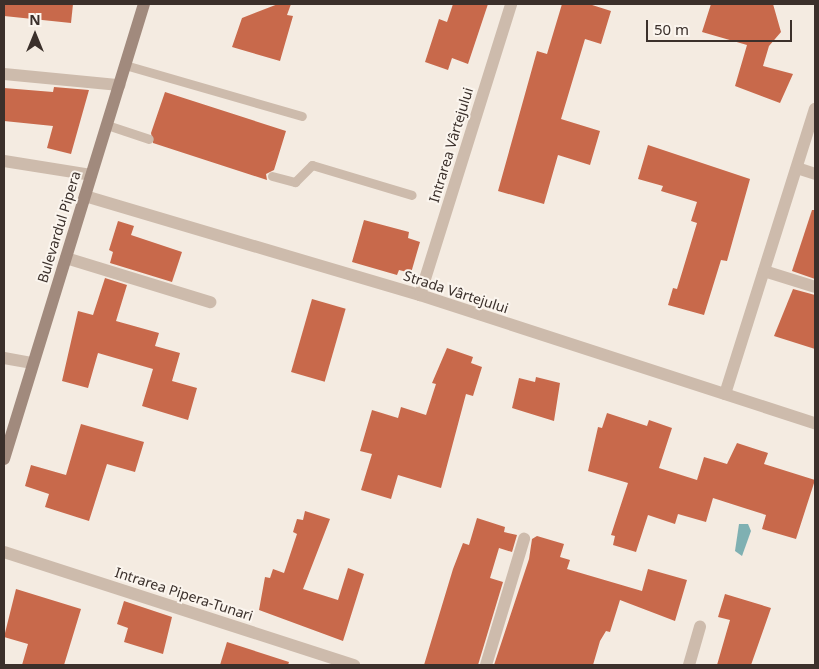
<!DOCTYPE html>
<meta charset="utf-8">
<style>
body{margin:0}
#map{position:relative;width:819px;height:669px;overflow:hidden;background:#f4ebe1;font-family:"Noto Sans",sans-serif}
div>[style]{position:absolute}
.water>*{inset:0;background:#7fb0b2}
.building>*{inset:0;background:#c8694b;transform-origin:0 0}
.lane>*{height:9px;margin:-4.5px;padding:0 4.5px;transform-origin:4.5px;border-radius:4.5px;background:#cdbbac}
.street>*{height:12px;margin:-6px;padding:0 6px;transform-origin:6px;border-radius:6px;background:#cdbbac}
.secondary>*{height:12px;margin:-6px;padding:0 6px;transform-origin:6px;border-radius:6px;background:#a18a7d}
span{translate:-50% -50%;white-space:nowrap;text-align:center;line-height:1.15;-webkit-text-stroke:4px #fbf5ee;paint-order:stroke}
.street-label{font-size:14px;color:#3b302b}
.frame{position:absolute;inset:0;border:5px solid #3b302b;pointer-events:none}
.north{position:absolute;left:10px;top:10px;width:50px;height:50px;-webkit-text-stroke:4px #fbf5ee;paint-order:stroke;rotate:0deg;font-size:14px;font-weight:700;line-height:20px;text-align:center;color:#3b302b}
.north::after{content:'';display:block;margin:auto;width:18px;height:22px;background:#3b302b;clip-path:polygon(50% 0,100% 100%,50% 72%,0 100%)}
.scale{position:absolute;left:646px;top:20px;width:146px;height:22px;box-sizing:border-box;border:2px solid #3b302b;border-top:0;padding-left:6px;font-size:15px;line-height:18px;white-space:nowrap;color:#3b302b;-webkit-text-stroke:4px #fbf5ee;paint-order:stroke}
</style>
<div id="map">
<div class="water">
<i style="clip-path:polygon(739px 524px,748px 524px,751px 531px,742px 556px,735px 551px)"></i>
</div>
<div class="building">
<i style="clip-path:polygon(4px 4px,73px 4px,71px 23px,4px 16px)"></i>
<i style="clip-path:polygon(278px 4px,291px 4px,287px 15px,293px 16px,280px 61px,232px 47px,242px 18px)"></i>
<i style="clip-path:polygon(453px 4px,488px 4px,468px 64px,452px 58px,448px 70px,425px 62px,439px 19px,447px 22px)"></i>
<i style="clip-path:polygon(562px 4px,589px 4px,611px 11px,601px 44px,585px 39px,561px 119px,600px 131px,590px 165px,558px 155px,544px 204px,498px 191px,537px 51px,547px 54px)"></i>
<i style="clip-path:polygon(711px 4px,773px 4px,781px 32px,769px 46px,763px 66px,793px 74px,780px 103px,735px 86px,747px 45px,702px 32px)"></i>
<i style="clip-path:polygon(54px 87px,89px 90px,71px 154px,47px 148px,53px 126px,4px 121px,4px 88px,53px 92px)"></i>
<i style="clip-path:polygon(165px 92px,286px 131px,274px 170px,266px 174px,267px 180px,153px 143px,151px 133px)"></i>
<i style="clip-path:polygon(648px 145px,750px 179px,727px 261px,721px 260px,704px 315px,668px 305px,673px 288px,677px 289px,697px 223px,691px 221px,697px 202px,661px 191px,663px 186px,638px 179px)"></i>
<i style="clip-path:polygon(812px 210px,815px 210px,815px 279px,792px 271px)"></i>
<i style="clip-path:polygon(364px 220px,409px 232px,408px 238px,420px 242px,411px 273px,399px 270px,397px 275px,352px 262px)"></i>
<i style="clip-path:polygon(118px 221px,134px 226px,131px 235px,182px 252px,172px 282px,110px 263px,113px 252px,109px 250px)"></i>
<i style="clip-path:polygon(105px 278px,127px 285px,116px 321px,159px 333px,155px 346px,180px 353px,172px 381px,197px 388px,188px 420px,142px 406px,153px 369px,98px 353px,88px 388px,62px 381px,78px 311px,93px 315px)"></i>
<i style="clip-path:polygon(793px 289px,815px 295px,815px 349px,774px 336px)"></i>
<i style="left:312px;top:299px;width:35px;height:76px;rotate:16deg"></i>
<i style="clip-path:polygon(447px 348px,473px 357px,471px 363px,482px 367px,473px 396px,466px 394px,441px 488px,398px 475px,391px 499px,361px 490px,372px 454px,360px 451px,372px 410px,398px 418px,401px 407px,426px 415px,436px 384px,432px 383px)"></i>
<i style="clip-path:polygon(536px 377px,560px 383px,554px 421px,512px 408px,519px 378px,535px 382px)"></i>
<i style="clip-path:polygon(607px 413px,647px 426px,649px 420px,672px 428px,659px 468px,697px 480px,704px 457px,727px 464px,737px 443px,768px 453px,764px 464px,815px 480px,796px 539px,762px 529px,766px 515px,713px 498px,706px 522px,678px 514px,675px 524px,648px 515px,636px 552px,613px 545px,615px 536px,611px 535px,628px 483px,588px 471px,598px 427px,602px 428px)"></i>
<i style="clip-path:polygon(81px 424px,144px 442px,135px 472px,107px 464px,89px 521px,45px 507px,49px 494px,25px 486px,31px 465px,66px 475px)"></i>
<i style="clip-path:polygon(305px 511px,330px 519px,303px 589px,338px 600px,348px 568px,364px 574px,343px 641px,259px 610px,265px 577px,270px 578px,273px 569px,284px 573px,297px 534px,293px 532px,297px 519px,303px 520px)"></i>
<i style="clip-path:polygon(477px 518px,505px 527px,504px 532px,517px 535px,512px 552px,499px 548px,490px 578px,503px 582px,478px 665px,424px 665px,453px 569px,463px 543px,469px 545px)"></i>
<i style="clip-path:polygon(537px 536px,564px 544px,560px 557px,570px 560px,567px 569px,642px 591px,648px 569px,687px 580px,675px 621px,620px 600px,610px 632px,606px 631px,600px 641px,593px 665px,494px 665px,529px 559px,532px 539px)"></i>
<i style="clip-path:polygon(16px 589px,81px 609px,64px 665px,22px 665px,28px 644px,4px 637px)"></i>
<i style="clip-path:polygon(725px 594px,771px 608px,751px 665px,717px 665px,730px 620px,718px 617px)"></i>
<i style="clip-path:polygon(124px 601px,172px 617px,163px 654px,124px 642px,128px 628px,117px 624px)"></i>
<i style="clip-path:polygon(227px 642px,289px 662px,288px 665px,220px 665px)"></i>
</div>
<div class="lane">
<i style="left:125px;top:65px;width:184px;rotate:16.1deg"></i>
<i style="left:107px;top:125px;width:44px;rotate:18.4deg"></i>
<i style="left:272px;top:176px;width:24px;rotate:15deg"></i>
<i style="left:295px;top:182px;width:24px;rotate:-45deg"></i>
<i style="left:312px;top:165px;width:104px;rotate:16.7deg"></i>
</div>
<div class="street">
<i style="left:4px;top:74px;width:116px;rotate:5.5deg"></i>
<i style="left:4px;top:161px;width:88px;rotate:9.1deg"></i>
<i style="left:797px;top:168px;width:19px;rotate:18deg"></i>
<i style="left:85px;top:196px;width:349px;rotate:16.5deg"></i>
<i style="left:420px;top:295px;width:415px;rotate:18deg"></i>
<i style="left:66px;top:258px;width:151px;rotate:17deg"></i>
<i style="left:764px;top:271px;width:53px;rotate:17.4deg"></i>
<i style="left:420px;top:295px;width:305px;rotate:-72.6deg"></i>
<i style="left:4px;top:358px;width:29px;rotate:10deg"></i>
<i style="left:725px;top:394px;width:299px;rotate:-72.5deg"></i>
<i style="left:4px;top:552px;width:368px;rotate:17.9deg"></i>
<i style="left:486px;top:665px;width:132px;rotate:-73.2deg"></i>
<i style="left:689px;top:665px;width:40px;rotate:-74deg"></i>
</div>
<div class="secondary">
<i style="left:4px;top:459px;width:476px;rotate:-72.9deg"></i>
</div>
<div class="street-label">
<span style="left:451px;top:145px;rotate:-73deg">Intrarea Vârtejului</span>
<span style="left:59px;top:227px;rotate:-73deg">Bulevardul Pipera</span>
<span style="left:456px;top:292px;rotate:18deg">Strada Vârtejului</span>
<span style="left:184px;top:594px;rotate:18deg">Intrarea Pipera-Tunari</span>
</div>
<div class="frame"></div>
<div class="north">N</div>
<div class="scale">50 m</div>
</div>
